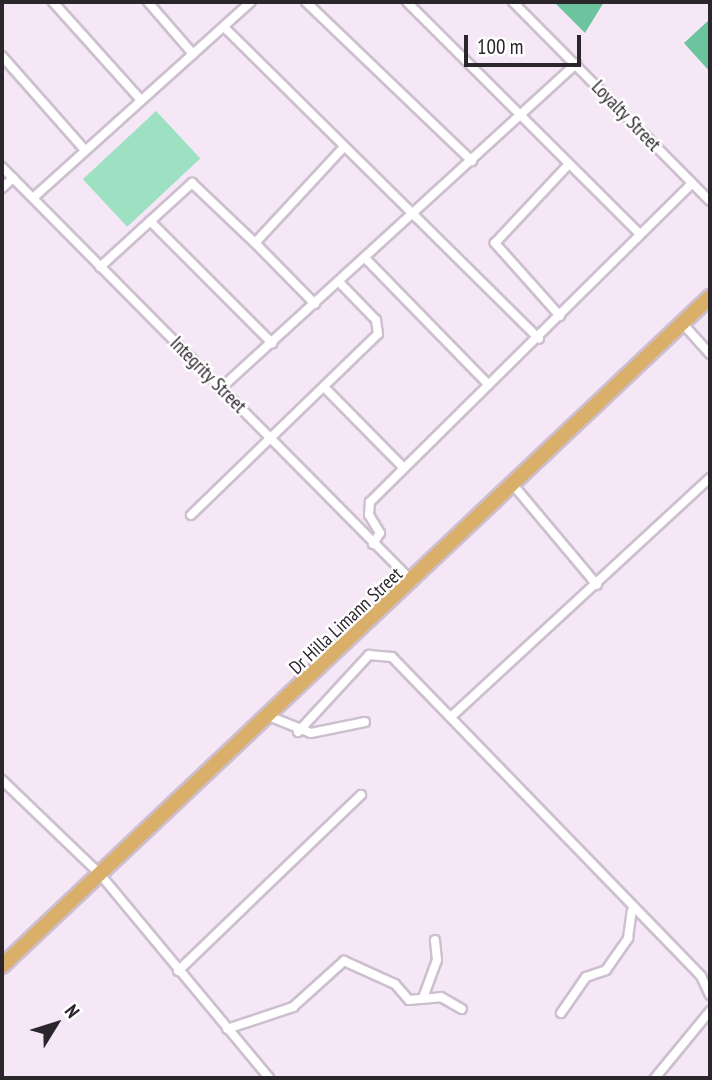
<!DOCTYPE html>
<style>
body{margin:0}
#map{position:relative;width:712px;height:1080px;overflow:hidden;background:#f6e7f7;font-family:"PT Sans Narrow",sans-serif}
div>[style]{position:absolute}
.green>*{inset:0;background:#9de1c2;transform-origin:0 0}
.forest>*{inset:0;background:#6cc49f}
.roads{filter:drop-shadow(2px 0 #cdbfcf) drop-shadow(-2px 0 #cdbfcf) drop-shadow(0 2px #cdbfcf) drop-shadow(0 -2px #cdbfcf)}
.street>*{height:8px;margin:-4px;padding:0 4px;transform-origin:4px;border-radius:4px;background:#fff}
.highway>*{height:14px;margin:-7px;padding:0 7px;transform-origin:7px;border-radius:7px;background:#d9af69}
span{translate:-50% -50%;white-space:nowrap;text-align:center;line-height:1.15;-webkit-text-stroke:5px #fff;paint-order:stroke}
.street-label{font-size:19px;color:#2b262c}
.frame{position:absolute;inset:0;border:4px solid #2b262c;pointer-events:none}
.north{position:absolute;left:21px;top:989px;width:70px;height:70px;-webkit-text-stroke:5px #fff;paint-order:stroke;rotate:52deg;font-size:19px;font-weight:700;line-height:28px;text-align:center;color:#2b262c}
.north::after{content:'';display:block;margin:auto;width:24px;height:32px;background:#2b262c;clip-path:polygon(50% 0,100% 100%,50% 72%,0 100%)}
.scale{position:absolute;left:464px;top:35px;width:117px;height:32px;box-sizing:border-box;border:4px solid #2b262c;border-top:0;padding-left:9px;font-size:21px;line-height:24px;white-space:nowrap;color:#2b262c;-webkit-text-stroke:5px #fff;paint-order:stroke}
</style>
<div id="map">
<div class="green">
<i style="left:156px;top:111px;width:65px;height:100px;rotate:47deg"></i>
</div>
<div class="forest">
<i style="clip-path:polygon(554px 2px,604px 2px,585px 33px)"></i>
<i style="clip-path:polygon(710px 19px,710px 72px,684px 43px)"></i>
</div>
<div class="roads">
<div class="street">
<i style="left:53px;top:2px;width:132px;rotate:48.1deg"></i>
<i style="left:148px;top:2px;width:69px;rotate:49.1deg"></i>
<i style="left:306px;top:2px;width:230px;rotate:43.8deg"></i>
<i style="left:407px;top:2px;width:329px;rotate:44.9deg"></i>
<i style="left:513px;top:2px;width:280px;rotate:45.3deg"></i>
<i style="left:224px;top:27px;width:443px;rotate:44.7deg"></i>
<i style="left:2px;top:56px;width:123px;rotate:48.6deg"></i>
<i style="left:2px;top:167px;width:584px;rotate:45.28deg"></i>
<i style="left:2px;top:188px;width:15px;rotate:-42deg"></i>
<i style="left:33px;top:198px;width:293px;rotate:-42deg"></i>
<i style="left:150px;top:221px;width:173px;rotate:45deg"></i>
<i style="left:365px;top:258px;width:177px;rotate:45.7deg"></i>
<i style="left:100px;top:267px;width:125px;rotate:-42.4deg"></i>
<i style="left:192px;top:183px;width:87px;rotate:43.6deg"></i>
<i style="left:315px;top:304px;width:86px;rotate:-134.5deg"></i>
<i style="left:255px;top:243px;width:131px;rotate:-47.2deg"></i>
<i style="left:560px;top:316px;width:98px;rotate:-131.7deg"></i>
<i style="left:495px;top:243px;width:108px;rotate:-46.9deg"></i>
<i style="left:683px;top:324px;width:40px;rotate:48deg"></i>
<i style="left:324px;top:387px;width:112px;rotate:45.4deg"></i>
<i style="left:221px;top:388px;width:481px;rotate:-42.4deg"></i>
<i style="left:514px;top:486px;width:129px;rotate:50deg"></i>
<i style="left:191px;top:515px;width:260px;rotate:-44.1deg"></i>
<i style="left:378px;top:334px;width:14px;rotate:-98deg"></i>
<i style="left:376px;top:320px;width:53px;rotate:-134.2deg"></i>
<i style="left:373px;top:544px;width:13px;rotate:-58deg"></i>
<i style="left:380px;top:533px;width:21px;rotate:-121deg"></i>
<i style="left:369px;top:515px;width:13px;rotate:-86deg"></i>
<i style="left:370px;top:502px;width:453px;rotate:-44.7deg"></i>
<i style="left:453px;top:715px;width:350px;rotate:-42.7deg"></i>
<i style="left:271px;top:717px;width:43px;rotate:21.8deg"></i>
<i style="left:311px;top:733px;width:55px;rotate:-11.5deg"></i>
<i style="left:298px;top:732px;width:105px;rotate:-47.3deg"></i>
<i style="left:369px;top:655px;width:23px;rotate:5deg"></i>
<i style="left:392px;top:657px;width:444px;rotate:45.9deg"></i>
<i style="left:701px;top:976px;width:21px;rotate:65deg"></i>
<i style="left:2px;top:780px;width:134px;rotate:43.8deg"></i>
<i style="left:99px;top:873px;width:266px;rotate:50.3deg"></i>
<i style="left:178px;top:971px;width:254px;rotate:-43.9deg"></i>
<i style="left:423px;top:998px;width:40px;rotate:-69.8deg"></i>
<i style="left:437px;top:960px;width:20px;rotate:-96deg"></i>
<i style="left:561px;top:1013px;width:44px;rotate:-55.2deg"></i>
<i style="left:586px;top:977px;width:21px;rotate:-19deg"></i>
<i style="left:606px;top:970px;width:39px;rotate:-55deg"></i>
<i style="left:628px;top:938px;width:27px;rotate:-82deg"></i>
<i style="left:227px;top:1029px;width:70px;rotate:-18.4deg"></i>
<i style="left:293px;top:1007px;width:69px;rotate:-42deg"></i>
<i style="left:344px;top:961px;width:56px;rotate:24.3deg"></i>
<i style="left:395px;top:984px;width:21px;rotate:49deg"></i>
<i style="left:409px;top:1000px;width:32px;rotate:-5deg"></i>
<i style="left:441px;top:997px;width:24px;rotate:30deg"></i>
<i style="left:655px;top:1078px;width:87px;rotate:-50.6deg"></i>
</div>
<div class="highway">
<i style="left:2px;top:966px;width:974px;rotate:-43.38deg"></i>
</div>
</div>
<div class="street-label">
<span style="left:626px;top:116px;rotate:46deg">Loyalty Street</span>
<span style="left:208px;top:375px;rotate:45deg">Integrity Street</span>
<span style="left:346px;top:621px;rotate:-43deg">Dr Hilla Limann Street</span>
</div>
<div class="frame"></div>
<div class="north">N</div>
<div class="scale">100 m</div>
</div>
